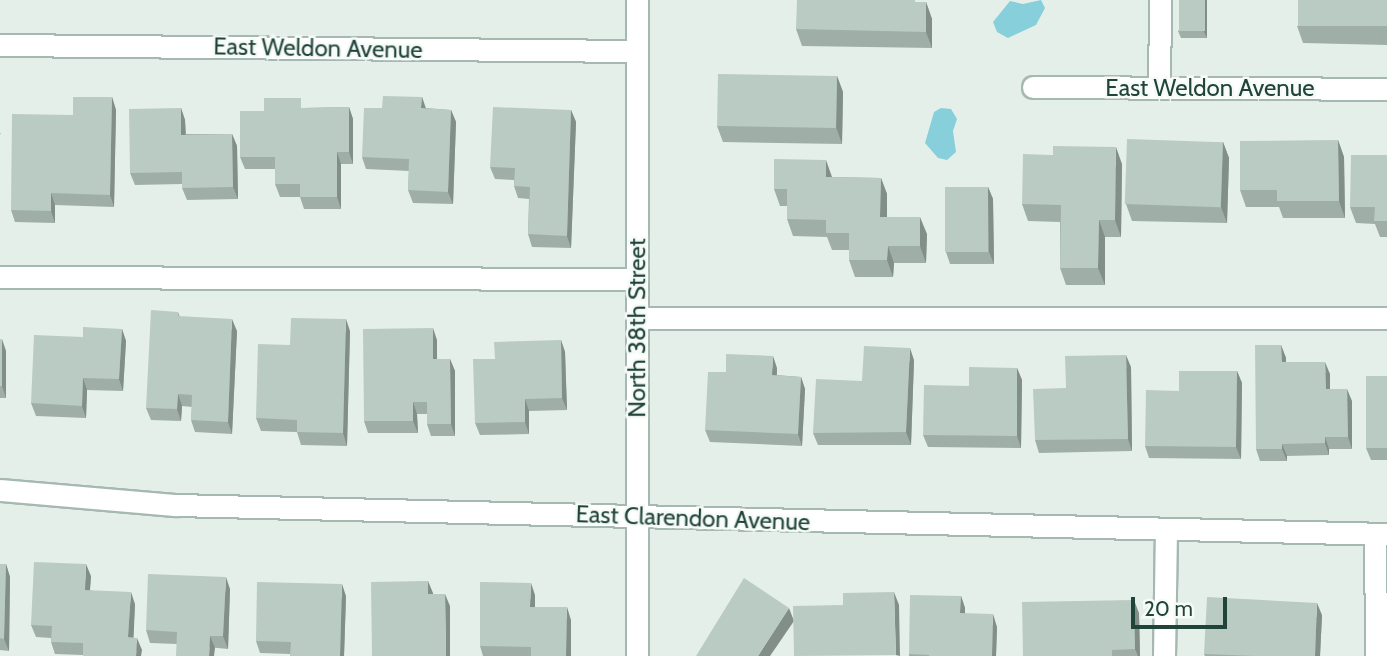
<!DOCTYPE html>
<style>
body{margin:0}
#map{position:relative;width:1387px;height:656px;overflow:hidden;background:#e5efea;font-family:Cabin,sans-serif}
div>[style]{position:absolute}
.water>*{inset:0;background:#87cfda}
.roads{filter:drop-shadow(2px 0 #a6b8b2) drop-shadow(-2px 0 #a6b8b2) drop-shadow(0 2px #a6b8b2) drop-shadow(0 -2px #a6b8b2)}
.minor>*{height:21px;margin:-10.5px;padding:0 10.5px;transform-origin:10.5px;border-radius:10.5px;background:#fff}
.wall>*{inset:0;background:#9fafa8}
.shaded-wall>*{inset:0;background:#828e88;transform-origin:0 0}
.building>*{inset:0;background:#b9cbc3;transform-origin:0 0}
span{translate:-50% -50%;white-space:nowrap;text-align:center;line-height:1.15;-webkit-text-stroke:5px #f6fbf8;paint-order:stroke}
.street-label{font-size:24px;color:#21443a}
.scale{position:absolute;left:1131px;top:597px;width:96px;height:32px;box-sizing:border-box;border:4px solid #21443a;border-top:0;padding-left:9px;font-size:21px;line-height:24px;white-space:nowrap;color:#21443a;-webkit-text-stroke:5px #f6fbf8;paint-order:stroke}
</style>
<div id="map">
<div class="water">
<i style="clip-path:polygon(1041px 0,1045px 8px,1036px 25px,1008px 38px,997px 32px,993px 22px,1010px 1px,1023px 4px)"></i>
<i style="clip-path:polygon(941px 108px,951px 109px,957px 119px,953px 131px,956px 152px,947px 160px,938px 158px,925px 143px,934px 112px)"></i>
</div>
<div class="roads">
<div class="minor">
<i style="left:0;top:45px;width:636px;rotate:0.54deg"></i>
<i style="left:1033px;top:87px;width:354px;rotate:0.3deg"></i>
<i style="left:1159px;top:88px;width:88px;rotate:-89.3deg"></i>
<i style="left:0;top:277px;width:637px;rotate:0.18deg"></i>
<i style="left:637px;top:318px;width:750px"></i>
<i style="left:0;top:490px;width:176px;rotate:4.9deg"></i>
<i style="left:175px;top:505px;width:1212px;rotate:1.37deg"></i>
<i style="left:1375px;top:534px;width:122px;rotate:89.5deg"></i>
<i style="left:637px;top:656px;width:656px;rotate:-90deg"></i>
<i style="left:1164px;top:656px;width:125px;rotate:-89.1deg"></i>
</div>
</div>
<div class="wall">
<i style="clip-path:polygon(1207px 0,1207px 38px,1181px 38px,1178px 31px)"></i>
<i style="clip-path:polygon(1387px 0,1387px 45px,1303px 43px,1297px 26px)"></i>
<i style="clip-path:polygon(926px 2px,932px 19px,932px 48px,802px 46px,796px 29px)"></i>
<i style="clip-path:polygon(837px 76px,843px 92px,842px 144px,723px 142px,717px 126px)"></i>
<i style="clip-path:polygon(112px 97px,116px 110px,114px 207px,55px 205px,55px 223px,15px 222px,11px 210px,73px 115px)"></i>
<i style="clip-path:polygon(422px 97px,426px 108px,451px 110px,456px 122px,453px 204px,413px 203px,408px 190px,409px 171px,366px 169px,362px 157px,382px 108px)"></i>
<i style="clip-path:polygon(349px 107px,353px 119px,353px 164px,341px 164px,341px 209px,304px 209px,300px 197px,280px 197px,275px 184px,275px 169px,245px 169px,240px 157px,264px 111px,304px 108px)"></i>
<i style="clip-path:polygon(181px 108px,185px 120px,186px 134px,232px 134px,237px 146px,238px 199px,187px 200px,182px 188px,182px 184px,135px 185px,130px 173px)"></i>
<i style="clip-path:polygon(571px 110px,576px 122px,571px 248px,532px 247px,528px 234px,529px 199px,518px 198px,514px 186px,514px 180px,495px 179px,490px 167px)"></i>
<i style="clip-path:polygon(1338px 140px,1344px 157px,1345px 218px,1283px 218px,1279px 207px,1246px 207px,1240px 190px)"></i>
<i style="clip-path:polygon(1223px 142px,1229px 158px,1227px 223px,1132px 221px,1126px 204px)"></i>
<i style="clip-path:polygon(1387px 155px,1387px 237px,1380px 237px,1375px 224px,1356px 223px,1350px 207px)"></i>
<i style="clip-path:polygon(1122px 164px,1121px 237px,1105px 237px,1105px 285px,1066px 285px,1060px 268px,1060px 222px,1028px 221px,1022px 204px)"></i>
<i style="clip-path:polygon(832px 177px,881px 178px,887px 194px,887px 217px,927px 234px,926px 263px,894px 263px,893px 277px,855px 277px,849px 260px,849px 250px,832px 250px,827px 237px,793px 236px,787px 219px,787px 206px,780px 206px,774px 189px)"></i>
<i style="clip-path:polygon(988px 187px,993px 199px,994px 264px,950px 264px,946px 252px)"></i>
<i style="clip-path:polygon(178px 312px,180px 317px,237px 331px,232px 434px,195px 432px,191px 420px,192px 407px,182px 406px,181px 421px,151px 420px,146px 408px)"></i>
<i style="clip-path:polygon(122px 329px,126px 341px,123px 391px,87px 390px,86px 418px,36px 416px,31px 403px,83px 337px)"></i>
<i style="clip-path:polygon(350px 331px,347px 446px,301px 445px,297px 432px,261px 431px,256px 418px,290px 345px)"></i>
<i style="clip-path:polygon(0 339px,6px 351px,6px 398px,0 398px)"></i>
<i style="clip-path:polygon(437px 340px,437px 359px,450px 359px,455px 371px,455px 436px,431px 436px,427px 424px,427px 414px,417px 414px,418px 433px,368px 433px,364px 421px)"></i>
<i style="clip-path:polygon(561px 340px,565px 352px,567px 410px,529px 411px,529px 434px,480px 435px,475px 423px,495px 359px)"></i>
<i style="clip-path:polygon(1281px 345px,1286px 358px,1286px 362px,1330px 374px,1330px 389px,1352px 401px,1352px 449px,1329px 449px,1329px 455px,1287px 456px,1287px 461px,1260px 461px,1256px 449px)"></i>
<i style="clip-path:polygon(914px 360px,911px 445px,818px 445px,813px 433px,862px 381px)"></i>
<i style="clip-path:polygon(1131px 367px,1132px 451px,1039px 453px,1035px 440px,1066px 388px)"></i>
<i style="clip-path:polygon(777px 368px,777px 375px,801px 377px,805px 389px,802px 446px,710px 442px,705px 430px,726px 372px)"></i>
<i style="clip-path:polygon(1017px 368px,1022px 380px,1021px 448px,928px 447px,923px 435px,969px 386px)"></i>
<i style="clip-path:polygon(1237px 371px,1242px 383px,1241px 459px,1149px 458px,1145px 446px,1179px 391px)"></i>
<i style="clip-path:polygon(1387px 376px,1387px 460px,1371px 460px,1366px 448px)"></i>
<i style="clip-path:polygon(0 564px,6px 564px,10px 577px,9px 651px,0 650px)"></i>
<i style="clip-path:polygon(91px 576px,90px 590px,135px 604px,133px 638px,142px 650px,83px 655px,55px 654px,51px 642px,51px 638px,36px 637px,31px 625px)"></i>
<i style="clip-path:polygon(230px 589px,228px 649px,177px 644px,150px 643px,146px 630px)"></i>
<i style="clip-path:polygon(535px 595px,535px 607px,571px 620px,571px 656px,483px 656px,480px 646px)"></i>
<i style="clip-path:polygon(346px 596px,344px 656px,290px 656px,290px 654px,260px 653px,256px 641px)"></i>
<i style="clip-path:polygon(961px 596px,965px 608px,965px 613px,997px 627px,996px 656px,909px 656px,909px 654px)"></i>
<i style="clip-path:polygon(1139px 613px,1140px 656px,1023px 656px)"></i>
<i style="clip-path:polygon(1322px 615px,1320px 656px,1205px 656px,1204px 654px)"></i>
</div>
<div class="shaded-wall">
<i style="clip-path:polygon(1205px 0,1207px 0,1207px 38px,1204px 32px)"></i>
<i style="clip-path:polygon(926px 2px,932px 19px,932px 48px,926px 32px)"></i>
<i style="clip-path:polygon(837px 76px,843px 92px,842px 144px,836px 127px)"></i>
<i style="clip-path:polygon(112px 97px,116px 110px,114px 207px,110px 195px)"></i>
<i style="clip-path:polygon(422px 97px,426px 110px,421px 108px)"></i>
<i style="clip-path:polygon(349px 107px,353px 119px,353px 164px,349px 152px)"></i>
<i style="clip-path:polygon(181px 108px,185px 120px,186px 147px,181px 135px)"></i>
<i style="clip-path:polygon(451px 110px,456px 122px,453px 204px,448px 192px)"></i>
<i style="clip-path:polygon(571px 110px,576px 122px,571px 248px,567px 236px)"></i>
<i style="left:0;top:133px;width:1px;height:48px;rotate:45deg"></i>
<i style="clip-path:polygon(232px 134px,237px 146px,238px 199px,233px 187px)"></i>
<i style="clip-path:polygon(1338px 140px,1344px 157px,1345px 218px,1339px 201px)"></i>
<i style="clip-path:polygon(1223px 142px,1229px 158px,1227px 223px,1221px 207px)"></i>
<i style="clip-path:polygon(1116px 147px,1122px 164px,1121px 237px,1115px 220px)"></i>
<i style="clip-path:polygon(337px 152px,341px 164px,341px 209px,337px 197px)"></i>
<i style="clip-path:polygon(826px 160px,832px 177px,826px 177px)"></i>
<i style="clip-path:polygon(881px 178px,887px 194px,887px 234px,880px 217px)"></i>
<i style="clip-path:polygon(988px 187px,993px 199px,994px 264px,989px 252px)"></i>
<i style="clip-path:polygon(51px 193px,55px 205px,55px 223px,51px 211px)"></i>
<i style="clip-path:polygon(920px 217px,927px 234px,926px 263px,920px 246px)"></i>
<i style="clip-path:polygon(1099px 220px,1105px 237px,1105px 285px,1098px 268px)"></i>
<i style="clip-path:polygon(888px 246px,894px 263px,893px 277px,887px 260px)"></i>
<i style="clip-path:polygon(232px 319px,237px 331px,232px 434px,228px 422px)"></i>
<i style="clip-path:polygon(346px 319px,350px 331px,347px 446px,343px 433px)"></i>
<i style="clip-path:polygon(433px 328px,437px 340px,437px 371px,433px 359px)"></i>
<i style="clip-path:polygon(122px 329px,126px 341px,123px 391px,119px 379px)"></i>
<i style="clip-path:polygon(2px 339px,6px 351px,6px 398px,2px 386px)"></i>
<i style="clip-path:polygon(561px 340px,565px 352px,567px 410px,562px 398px)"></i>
<i style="clip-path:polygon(1281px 345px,1286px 358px,1286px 374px,1282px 362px)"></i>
<i style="clip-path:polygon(910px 348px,914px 360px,911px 445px,906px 432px)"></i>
<i style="clip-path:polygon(1126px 355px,1131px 367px,1132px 451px,1128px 439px)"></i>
<i style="clip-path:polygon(773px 356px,777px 368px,776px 387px,772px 375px)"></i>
<i style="clip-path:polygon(450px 359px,455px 371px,455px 436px,451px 424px)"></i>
<i style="clip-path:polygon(1325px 362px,1330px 374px,1330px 402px,1326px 389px)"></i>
<i style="clip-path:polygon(1017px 368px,1022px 380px,1021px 448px,1017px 436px)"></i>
<i style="clip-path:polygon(1237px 371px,1242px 383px,1241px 459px,1236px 447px)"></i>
<i style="clip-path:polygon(801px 377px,805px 389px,802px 446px,798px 434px)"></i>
<i style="clip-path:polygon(83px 378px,87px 390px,86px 418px,82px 406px)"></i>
<i style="clip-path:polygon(1347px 389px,1352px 401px,1352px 449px,1348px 437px)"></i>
<i style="clip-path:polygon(178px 394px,182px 406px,181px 421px,177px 409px)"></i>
<i style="clip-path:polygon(525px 399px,529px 411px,529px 434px,525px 422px)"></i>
<i style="clip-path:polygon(413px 402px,417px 414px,418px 433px,413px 421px)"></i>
<i style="clip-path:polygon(1325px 437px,1329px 449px,1329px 455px,1325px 443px)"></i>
<i style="clip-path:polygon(1282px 444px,1287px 456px,1287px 461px,1282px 449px)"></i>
<i style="clip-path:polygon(6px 564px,10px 577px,9px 651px,4px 639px)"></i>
<i style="clip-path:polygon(86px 564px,91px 576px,89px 602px,85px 590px)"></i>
<i style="clip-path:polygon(226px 577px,230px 589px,228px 649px,223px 636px)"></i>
<i style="clip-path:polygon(428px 581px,433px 593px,433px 606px,428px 594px)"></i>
<i style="clip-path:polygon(531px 583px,535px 595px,535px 619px,530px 607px)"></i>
<i style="clip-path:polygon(342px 584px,346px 596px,344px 656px,340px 656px)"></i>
<i style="clip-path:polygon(131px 592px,135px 604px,133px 650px,128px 637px)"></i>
<i style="clip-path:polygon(894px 592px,899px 605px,900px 656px,896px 655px)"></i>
<i style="clip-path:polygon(445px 594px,450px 606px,450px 656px,446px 656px)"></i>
<i style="clip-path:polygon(961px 596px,965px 608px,965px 625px,960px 613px)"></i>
<i style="clip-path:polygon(1134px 600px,1139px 613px,1140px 656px,1138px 656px,1135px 649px)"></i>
<i style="clip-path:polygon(1317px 603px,1322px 615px,1320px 656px,1315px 656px)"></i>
<i style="clip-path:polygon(567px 607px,571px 620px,571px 656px,566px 656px)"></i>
<i style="clip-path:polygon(789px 608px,794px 621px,770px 656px,758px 656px)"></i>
<i style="clip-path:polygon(993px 614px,997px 627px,996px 656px,992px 656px)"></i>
<i style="clip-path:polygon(210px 636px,215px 648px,214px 656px,209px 656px)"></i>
<i style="clip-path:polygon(137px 638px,142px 650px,141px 656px,136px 656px)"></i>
</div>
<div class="building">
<i style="clip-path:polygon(797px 0,915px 0,915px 2px,926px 2px,926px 32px,796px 29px)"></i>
<i style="left:1179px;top:0;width:26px;height:31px"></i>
<i style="left:1298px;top:0;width:89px;height:26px"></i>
<i style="left:718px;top:74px;width:119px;height:52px;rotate:1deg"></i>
<i style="clip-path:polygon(383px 96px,422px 97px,421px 108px,451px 110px,448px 192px,408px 190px,409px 159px,362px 157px,364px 108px,382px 108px)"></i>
<i style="clip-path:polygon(73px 97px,112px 97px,110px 195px,51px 193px,51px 211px,11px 210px,12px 114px,73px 115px)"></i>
<i style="clip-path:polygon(264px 98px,301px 98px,301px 108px,349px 107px,349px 152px,337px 152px,337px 197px,300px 197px,300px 184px,275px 184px,275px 157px,240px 157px,240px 111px,264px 111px)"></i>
<i style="clip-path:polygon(493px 107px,571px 110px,567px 236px,528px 234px,530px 187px,514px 186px,515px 168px,490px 167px)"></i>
<i style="clip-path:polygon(181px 108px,181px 135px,232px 134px,233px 187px,182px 188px,182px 172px,130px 173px,129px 109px)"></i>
<i style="left:1127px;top:139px;width:96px;height:65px;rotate:2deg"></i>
<i style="clip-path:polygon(1338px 140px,1339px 201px,1277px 201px,1277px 190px,1240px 190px,1240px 141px)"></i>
<i style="clip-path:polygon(1053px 146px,1116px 147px,1115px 220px,1099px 220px,1098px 268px,1060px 268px,1061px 205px,1022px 204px,1023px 154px,1053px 155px)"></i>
<i style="clip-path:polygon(1351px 155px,1387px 155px,1387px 221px,1374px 221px,1375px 207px,1350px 207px)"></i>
<i style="clip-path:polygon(774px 159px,826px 160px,826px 177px,881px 178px,880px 217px,920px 217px,920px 246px,888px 246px,887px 260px,849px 260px,849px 233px,826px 233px,826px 220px,787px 219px,787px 189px,774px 189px)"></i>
<i style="left:945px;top:187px;width:43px;height:65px"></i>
<i style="clip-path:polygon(151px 310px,178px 312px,178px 316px,232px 319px,228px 422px,191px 420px,192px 395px,178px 394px,177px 409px,146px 408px)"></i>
<i style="clip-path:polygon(291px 318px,346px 319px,343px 433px,297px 432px,297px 420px,256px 418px,258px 344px,290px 345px)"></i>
<i style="clip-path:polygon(83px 327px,122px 329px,119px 379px,83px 378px,82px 406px,31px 403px,34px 335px,83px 337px)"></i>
<i style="clip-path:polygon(433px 328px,433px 359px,450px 359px,451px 424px,427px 424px,427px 402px,413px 402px,413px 421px,364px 421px,363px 329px)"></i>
<i style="left:0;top:339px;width:2px;height:47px"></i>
<i style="clip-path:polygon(561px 340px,562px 398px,525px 399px,525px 422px,475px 423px,473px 359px,495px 359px,494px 342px)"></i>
<i style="clip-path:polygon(1255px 345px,1281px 345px,1282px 362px,1325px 362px,1326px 389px,1347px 389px,1348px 437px,1325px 437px,1325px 443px,1282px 444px,1282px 449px,1256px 449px)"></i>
<i style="clip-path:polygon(864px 346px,910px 348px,906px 432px,813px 433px,816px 379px,862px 381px)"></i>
<i style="clip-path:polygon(726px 354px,773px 356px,772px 375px,801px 377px,798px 434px,705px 430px,708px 372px,726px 372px)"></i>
<i style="clip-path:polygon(1126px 355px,1128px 439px,1035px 440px,1033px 389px,1066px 388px,1065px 356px)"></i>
<i style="clip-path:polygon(969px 367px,1017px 368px,1017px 436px,923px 435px,924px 385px,969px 386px)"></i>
<i style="clip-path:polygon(1179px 371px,1237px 371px,1236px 447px,1145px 446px,1146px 390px,1179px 391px)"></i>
<i style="left:1387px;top:376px;width:72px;height:21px;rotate:90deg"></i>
<i style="clip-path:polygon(34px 562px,86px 564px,85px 590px,131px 592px,128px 637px,137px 638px,136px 656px,83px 656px,83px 643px,51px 642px,52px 626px,31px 625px)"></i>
<i style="clip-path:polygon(0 564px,6px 564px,4px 639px,0 638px)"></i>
<i style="clip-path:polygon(148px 574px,226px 577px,223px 636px,210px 636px,209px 656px,176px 656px,177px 632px,146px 630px)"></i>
<i style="clip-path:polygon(744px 578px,789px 608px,758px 656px,696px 656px)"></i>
<i style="clip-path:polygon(428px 581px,428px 594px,445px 594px,446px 656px,372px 656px,371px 582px)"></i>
<i style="clip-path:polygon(257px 582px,342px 584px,340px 656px,290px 656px,291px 642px,256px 641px)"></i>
<i style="clip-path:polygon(480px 582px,531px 583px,530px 607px,567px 607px,566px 656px,531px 656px,531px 647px,480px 646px)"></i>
<i style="clip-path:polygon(894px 592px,896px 655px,794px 656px,793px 606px,843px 605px,843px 593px)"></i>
<i style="clip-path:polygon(910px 595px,961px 596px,960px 613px,993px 614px,992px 656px,929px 656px,929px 655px,909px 654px)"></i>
<i style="clip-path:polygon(1207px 597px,1317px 603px,1315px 656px,1255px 656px,1204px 654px)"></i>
<i style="clip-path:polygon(1134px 600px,1135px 649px,1112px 650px,1112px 656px,1023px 656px,1022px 602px)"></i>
</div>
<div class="street-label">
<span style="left:318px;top:48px;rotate:1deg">East Weldon Avenue</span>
<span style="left:1210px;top:88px">East Weldon Avenue</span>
<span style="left:637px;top:328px;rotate:-90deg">North 38th Street</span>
<span style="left:693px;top:518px;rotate:2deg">East Clarendon Avenue</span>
</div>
<div class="scale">20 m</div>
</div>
